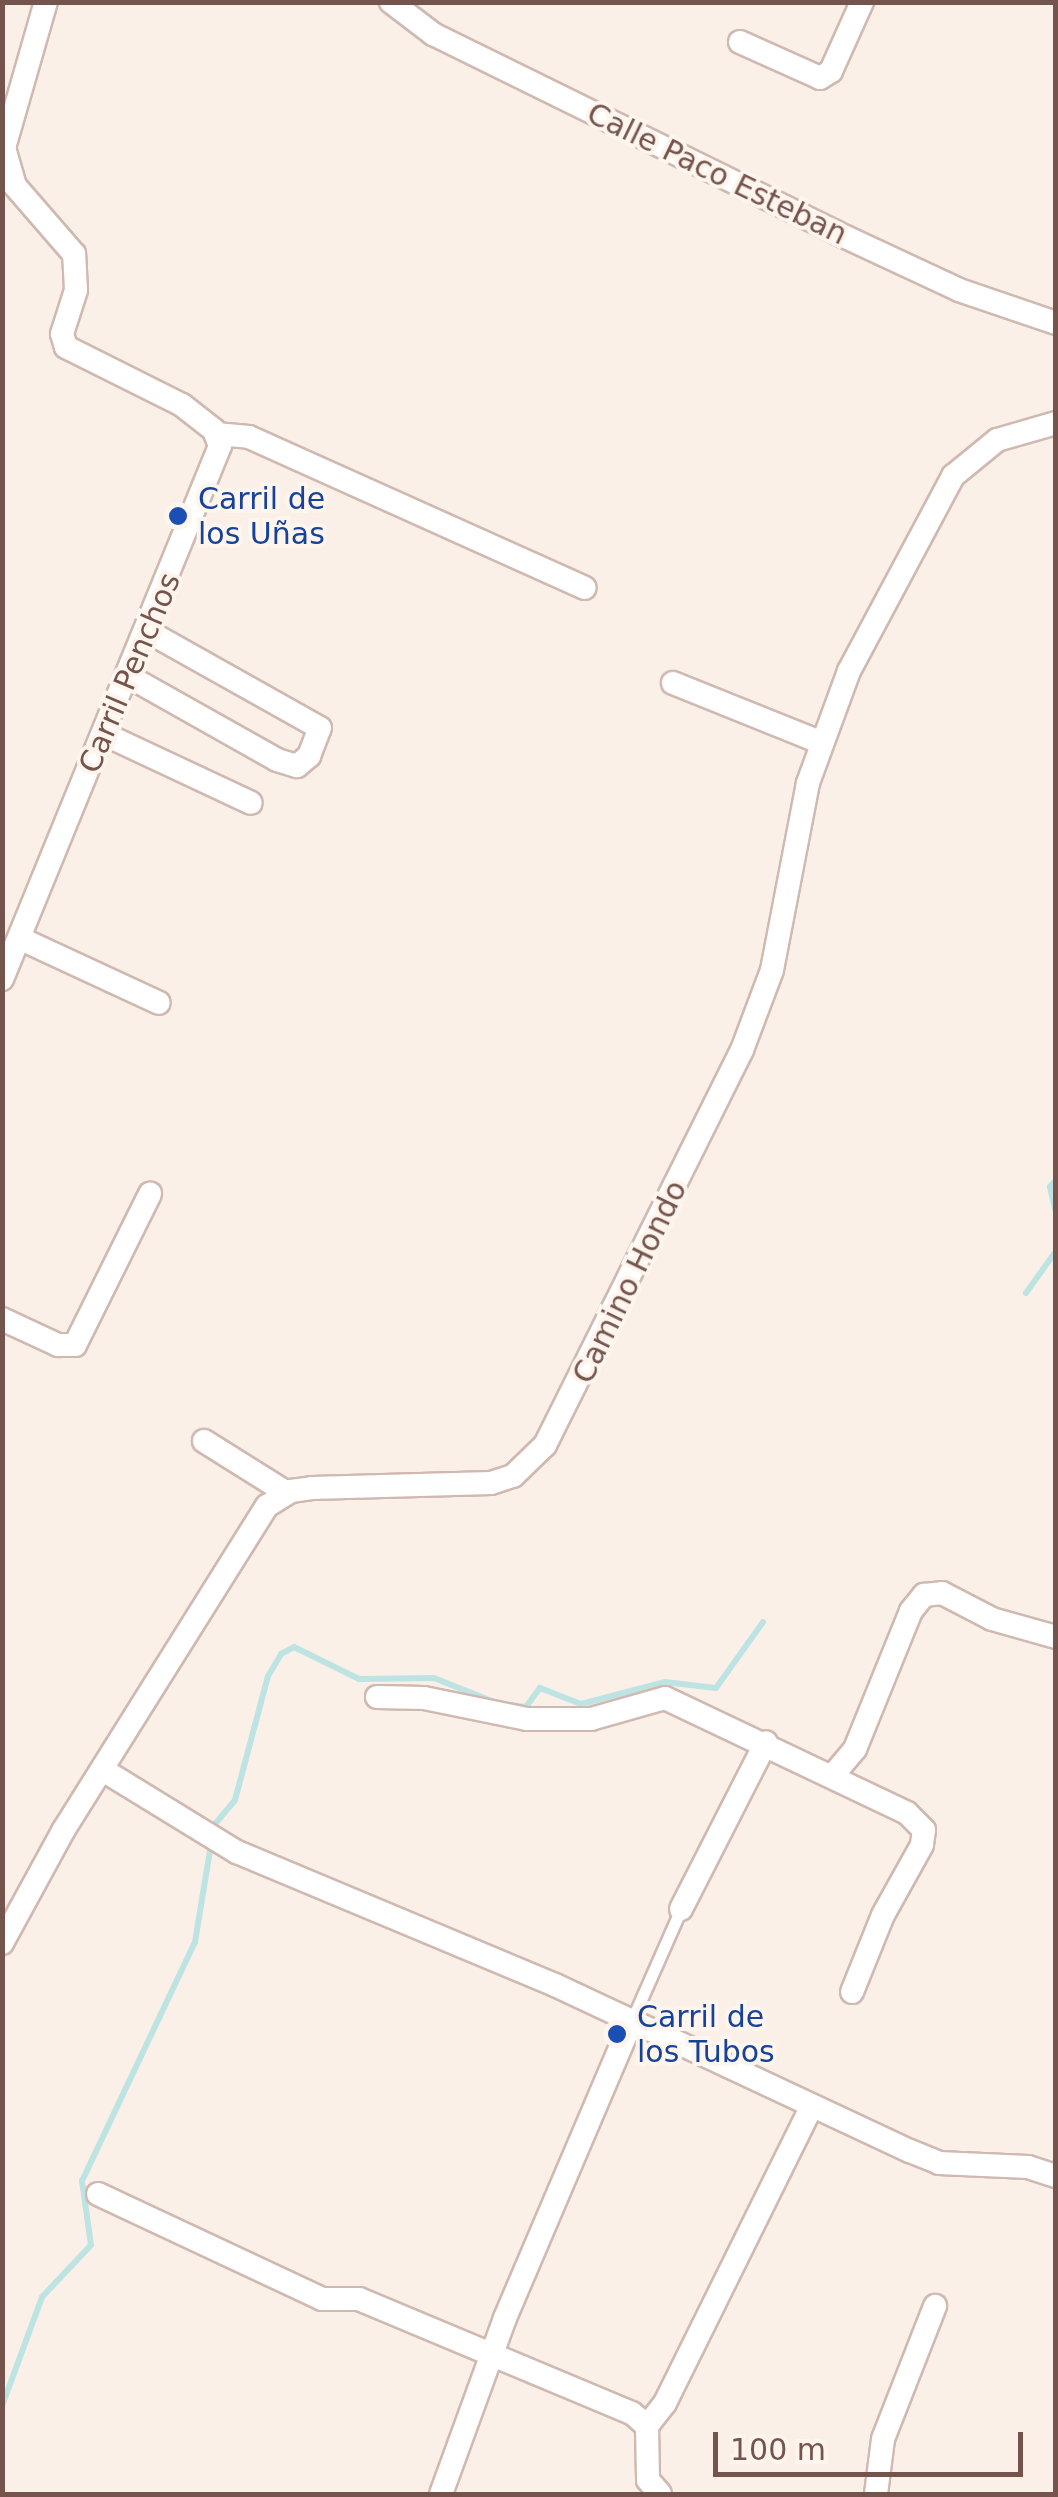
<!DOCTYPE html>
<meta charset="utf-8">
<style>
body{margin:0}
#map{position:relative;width:1058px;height:2497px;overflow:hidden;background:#fbf0e8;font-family:"DejaVu Sans",sans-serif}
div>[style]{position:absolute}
.stream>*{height:6px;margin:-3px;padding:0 3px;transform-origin:3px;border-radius:3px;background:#bde4e3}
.roads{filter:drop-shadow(2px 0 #cfb9b1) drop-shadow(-2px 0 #cfb9b1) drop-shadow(0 2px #cfb9b1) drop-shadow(0 -2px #cfb9b1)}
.lane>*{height:11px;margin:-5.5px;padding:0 5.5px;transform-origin:5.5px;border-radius:5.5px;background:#fff}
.street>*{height:22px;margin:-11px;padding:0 11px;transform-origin:11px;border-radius:11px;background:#fff}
.dots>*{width:28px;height:28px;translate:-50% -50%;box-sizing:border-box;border:5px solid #fef5ee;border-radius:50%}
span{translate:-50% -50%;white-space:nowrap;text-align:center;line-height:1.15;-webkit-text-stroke:8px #fef5ee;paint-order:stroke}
.street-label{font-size:30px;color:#74544d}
.transit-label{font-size:30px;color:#164399}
.left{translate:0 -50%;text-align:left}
.frame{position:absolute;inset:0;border:5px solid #74544d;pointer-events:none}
.scale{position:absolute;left:713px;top:2432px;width:310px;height:45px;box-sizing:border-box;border:5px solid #74544d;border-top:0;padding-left:12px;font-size:30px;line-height:35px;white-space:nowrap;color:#74544d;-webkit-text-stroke:8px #fef5ee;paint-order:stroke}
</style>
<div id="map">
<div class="stream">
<i style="left:1056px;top:1180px;width:9px;rotate:131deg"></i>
<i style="left:1050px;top:1187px;width:27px;rotate:77deg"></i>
<i style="left:1026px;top:1293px;width:52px;rotate:-54.5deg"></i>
<i style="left:511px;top:1705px;width:15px;rotate:8deg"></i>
<i style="left:526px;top:1707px;width:24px;rotate:-54deg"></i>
<i style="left:540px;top:1688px;width:44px;rotate:21.3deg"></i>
<i style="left:581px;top:1704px;width:87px;rotate:-14.7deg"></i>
<i style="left:665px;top:1682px;width:51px;rotate:6.7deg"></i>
<i style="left:716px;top:1688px;width:81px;rotate:-54.5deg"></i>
<i style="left:215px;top:1824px;width:31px;rotate:-50deg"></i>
<i style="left:235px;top:1800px;width:128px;rotate:-75.1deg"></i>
<i style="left:268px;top:1676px;width:26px;rotate:-59deg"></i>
<i style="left:281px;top:1654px;width:15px;rotate:-28deg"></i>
<i style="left:294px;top:1647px;width:72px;rotate:26.2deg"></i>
<i style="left:359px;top:1679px;width:75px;rotate:-0.8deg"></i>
<i style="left:434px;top:1678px;width:65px;rotate:21.8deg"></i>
<i style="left:2px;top:2406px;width:116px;rotate:-69.8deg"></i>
<i style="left:42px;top:2297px;width:71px;rotate:-46.7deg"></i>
<i style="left:91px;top:2245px;width:65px;rotate:-98deg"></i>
<i style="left:82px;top:2181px;width:264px;rotate:-64.7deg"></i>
<i style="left:195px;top:1942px;width:93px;rotate:-80.7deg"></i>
</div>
<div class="roads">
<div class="lane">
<i style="left:632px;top:2020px;width:121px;rotate:-66.2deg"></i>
</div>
<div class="street">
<i style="left:391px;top:2px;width:53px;rotate:37.3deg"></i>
<i style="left:433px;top:34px;width:450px;rotate:26.2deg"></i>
<i style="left:837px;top:233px;width:135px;rotate:25deg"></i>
<i style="left:959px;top:290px;width:102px;rotate:18.8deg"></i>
<i style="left:740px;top:42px;width:88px;rotate:24.2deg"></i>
<i style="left:820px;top:78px;width:13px;rotate:-32deg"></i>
<i style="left:831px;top:71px;width:76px;rotate:-65.8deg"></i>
<i style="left:216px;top:434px;width:33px;rotate:5deg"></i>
<i style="left:249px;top:437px;width:368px;rotate:24.2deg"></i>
<i style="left:128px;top:676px;width:171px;rotate:29.4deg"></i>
<i style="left:277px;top:760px;width:21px;rotate:17deg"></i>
<i style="left:297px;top:766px;width:16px;rotate:-40deg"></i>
<i style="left:309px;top:756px;width:30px;rotate:-69deg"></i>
<i style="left:320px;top:728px;width:198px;rotate:-150.7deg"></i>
<i style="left:673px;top:683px;width:158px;rotate:21.9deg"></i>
<i style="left:104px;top:734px;width:162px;rotate:25.1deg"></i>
<i style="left:19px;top:938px;width:154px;rotate:24.9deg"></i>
<i style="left:2px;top:979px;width:576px;rotate:-67.76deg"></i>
<i style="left:220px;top:446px;width:17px;rotate:-111deg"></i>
<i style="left:214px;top:430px;width:41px;rotate:-142deg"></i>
<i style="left:182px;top:405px;width:130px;rotate:-153.4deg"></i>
<i style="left:66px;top:347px;width:14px;rotate:-107deg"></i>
<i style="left:62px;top:334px;width:46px;rotate:-72.3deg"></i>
<i style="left:76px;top:290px;width:36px;rotate:-93deg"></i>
<i style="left:74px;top:254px;width:90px;rotate:-130.9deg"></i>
<i style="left:15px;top:186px;width:40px;rotate:-106deg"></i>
<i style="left:4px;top:148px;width:152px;rotate:-74deg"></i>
<i style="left:2px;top:1319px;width:62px;rotate:24.9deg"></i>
<i style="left:58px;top:1345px;width:17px"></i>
<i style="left:75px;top:1345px;width:169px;rotate:-63.6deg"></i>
<i style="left:204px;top:1441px;width:98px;rotate:32.1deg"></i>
<i style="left:377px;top:1697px;width:47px;rotate:1.2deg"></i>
<i style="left:424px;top:1698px;width:105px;rotate:11.5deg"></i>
<i style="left:527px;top:1719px;width:64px"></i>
<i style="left:591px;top:1719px;width:77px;rotate:-15.8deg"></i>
<i style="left:665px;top:1698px;width:268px;rotate:25.4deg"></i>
<i style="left:907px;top:1813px;width:24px;rotate:45deg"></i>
<i style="left:924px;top:1830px;width:15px;rotate:98deg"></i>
<i style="left:922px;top:1845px;width:80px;rotate:119.1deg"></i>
<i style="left:883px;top:1915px;width:83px;rotate:111.9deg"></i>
<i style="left:103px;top:1770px;width:157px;rotate:31.5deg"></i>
<i style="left:237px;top:1852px;width:345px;rotate:22.7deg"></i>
<i style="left:555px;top:1985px;width:392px;rotate:25.1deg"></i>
<i style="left:910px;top:2151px;width:31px;rotate:22deg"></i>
<i style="left:939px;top:2163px;width:89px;rotate:2.6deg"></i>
<i style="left:1028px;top:2167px;width:29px;rotate:18deg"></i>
<i style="left:834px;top:1774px;width:33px;rotate:-50deg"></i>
<i style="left:855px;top:1749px;width:149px;rotate:-67.9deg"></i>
<i style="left:911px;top:1611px;width:21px;rotate:-51deg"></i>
<i style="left:924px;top:1595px;width:18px;rotate:-6deg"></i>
<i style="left:942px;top:1593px;width:56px;rotate:27.5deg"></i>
<i style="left:992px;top:1619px;width:66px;rotate:15.7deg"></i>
<i style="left:681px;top:1909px;width:187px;rotate:-63deg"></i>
<i style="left:2px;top:1943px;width:128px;rotate:-61.4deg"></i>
<i style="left:63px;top:1831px;width:384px;rotate:-57.9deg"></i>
<i style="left:267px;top:1506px;width:28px;rotate:-32deg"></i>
<i style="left:291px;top:1491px;width:21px;rotate:-8deg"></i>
<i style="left:312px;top:1488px;width:179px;rotate:-1.6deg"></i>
<i style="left:491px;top:1483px;width:23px;rotate:-18deg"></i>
<i style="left:513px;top:1476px;width:45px;rotate:-44.1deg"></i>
<i style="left:545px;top:1445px;width:441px;rotate:-63.5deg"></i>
<i style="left:742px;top:1050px;width:85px;rotate:-69.4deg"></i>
<i style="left:772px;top:970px;width:190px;rotate:-79.1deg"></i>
<i style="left:808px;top:783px;width:119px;rotate:-69.9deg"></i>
<i style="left:849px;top:671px;width:221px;rotate:-61.9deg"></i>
<i style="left:953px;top:476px;width:57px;rotate:-39.3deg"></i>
<i style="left:997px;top:440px;width:61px;rotate:-16.1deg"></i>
<i style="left:98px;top:2194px;width:247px;rotate:25.1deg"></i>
<i style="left:322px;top:2299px;width:37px"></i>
<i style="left:359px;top:2299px;width:296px;rotate:22.7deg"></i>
<i style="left:632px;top:2413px;width:20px;rotate:41deg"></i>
<i style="left:647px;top:2426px;width:54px;rotate:88.9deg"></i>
<i style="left:648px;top:2480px;width:18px;rotate:49deg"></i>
<i style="left:647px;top:2426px;width:29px;rotate:-52deg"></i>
<i style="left:665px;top:2403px;width:330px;rotate:-63.7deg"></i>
<i style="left:441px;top:2494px;width:187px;rotate:-70deg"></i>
<i style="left:505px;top:2318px;width:324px;rotate:-66.9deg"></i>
<i style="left:876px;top:2494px;width:55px;rotate:-82.7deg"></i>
<i style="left:883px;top:2439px;width:143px;rotate:-68.6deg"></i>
</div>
</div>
<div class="dots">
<i style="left:178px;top:516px;background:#1a4fb4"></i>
<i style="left:617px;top:2034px;background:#1a4fb4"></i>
</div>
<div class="street-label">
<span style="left:717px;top:174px;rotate:26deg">Calle Paco Esteban</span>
<span style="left:130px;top:673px;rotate:-67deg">Carril Penchos</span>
<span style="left:630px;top:1282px;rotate:-64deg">Camino Hondo</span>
</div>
<div class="transit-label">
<span class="left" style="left:198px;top:516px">Carril de<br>los Uñas</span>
<span class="left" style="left:637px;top:2034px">Carril de<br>los Tubos</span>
</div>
<div class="frame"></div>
<div class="scale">100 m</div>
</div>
